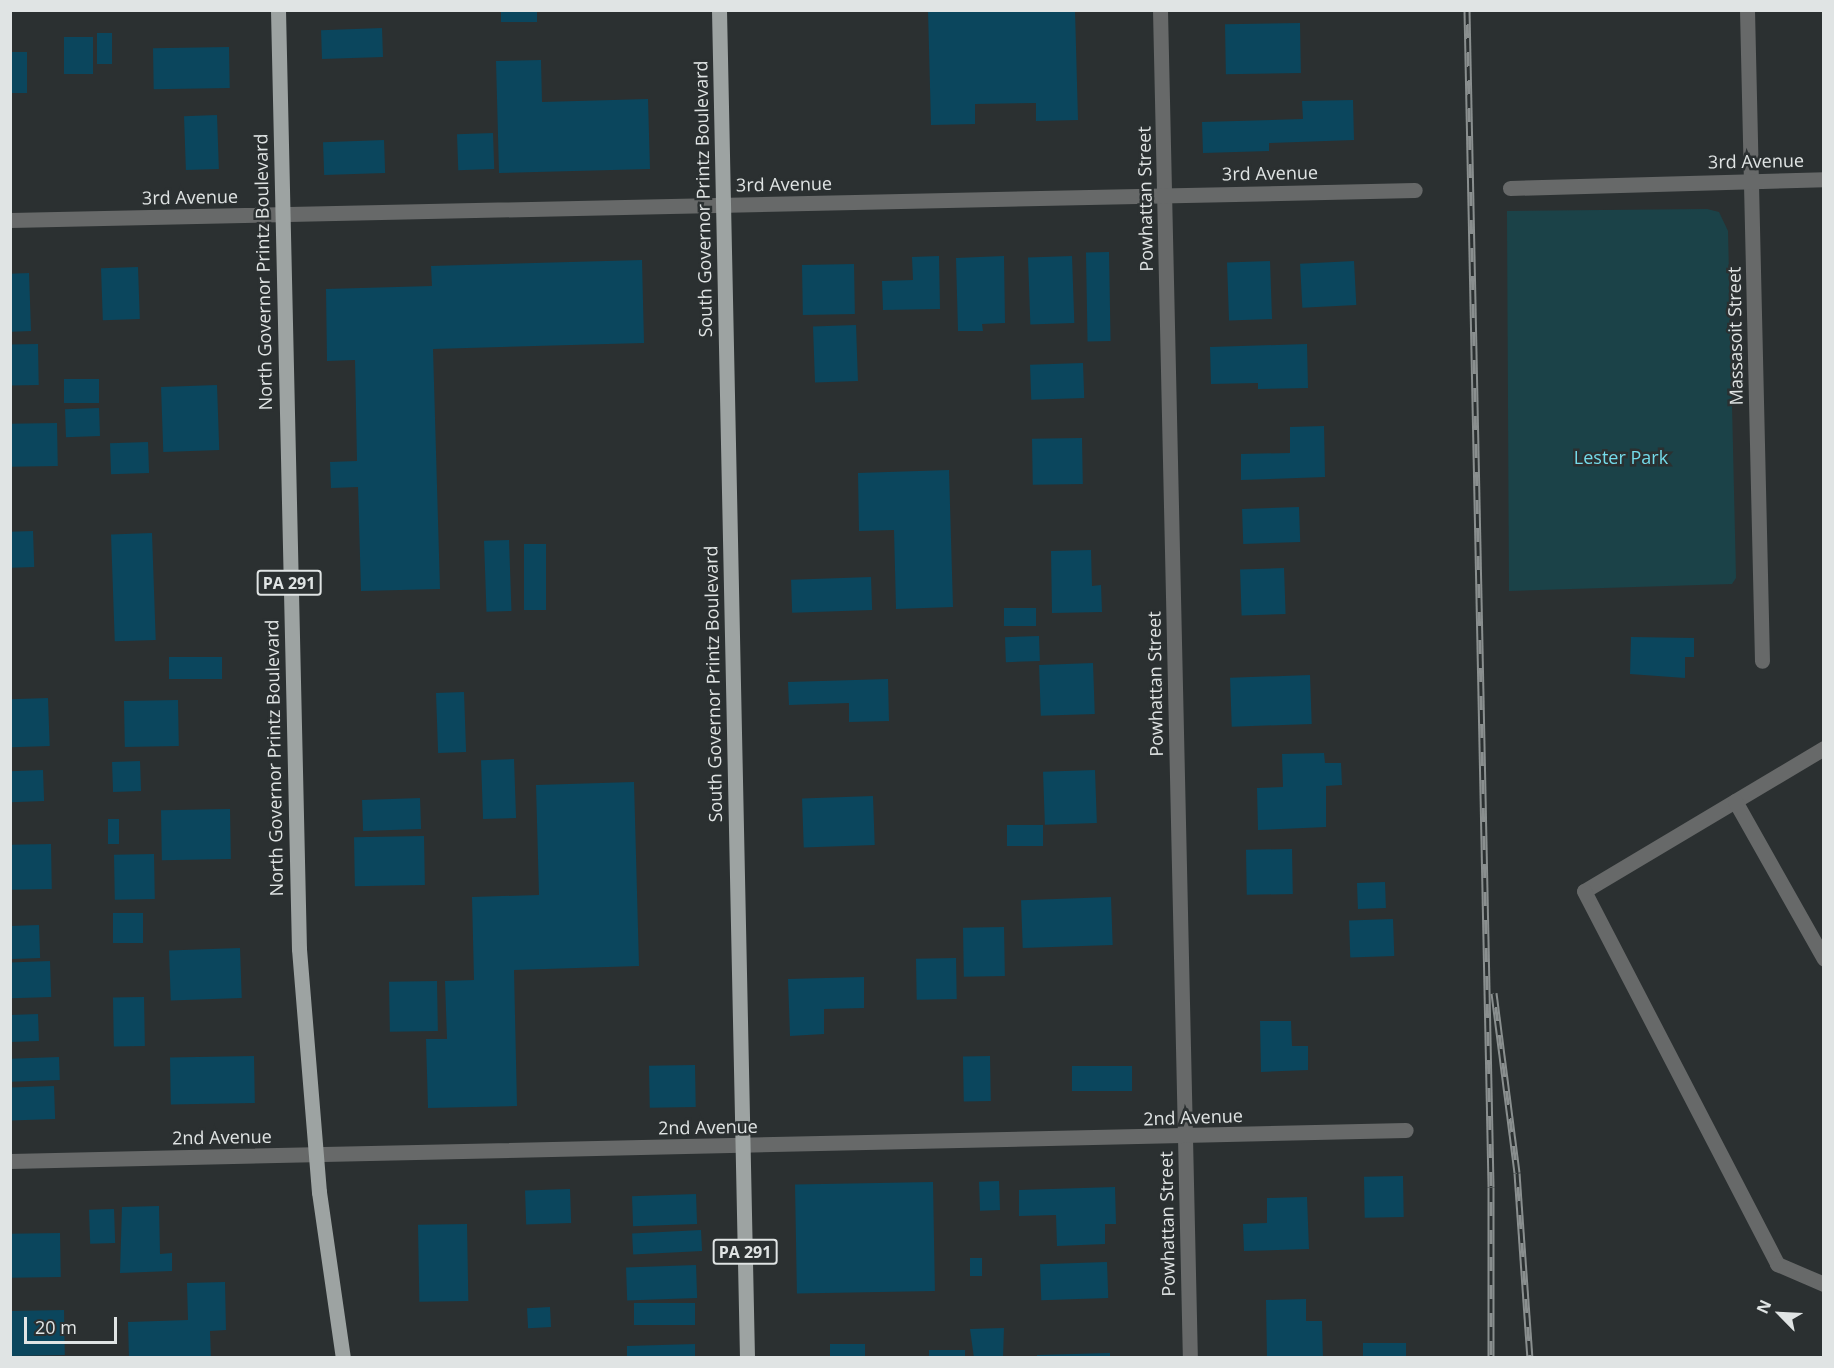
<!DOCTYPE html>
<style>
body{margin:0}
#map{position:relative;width:1834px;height:1368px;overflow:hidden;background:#2b3031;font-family:"Open Sans",sans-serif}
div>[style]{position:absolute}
.green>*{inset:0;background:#1b4248}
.building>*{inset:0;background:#0b465d;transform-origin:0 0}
.lane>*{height:15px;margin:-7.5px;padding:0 7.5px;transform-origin:7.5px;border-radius:7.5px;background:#676969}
.street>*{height:15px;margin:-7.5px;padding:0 7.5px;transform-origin:7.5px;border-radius:7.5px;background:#676969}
.primary>*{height:15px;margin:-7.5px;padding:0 7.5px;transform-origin:7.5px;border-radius:7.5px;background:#9da3a2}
.rail>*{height:7px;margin-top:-3.5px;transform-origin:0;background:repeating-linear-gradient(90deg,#2b3031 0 14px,#8a8f8f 0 28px);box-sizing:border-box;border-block:2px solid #8a8f8f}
span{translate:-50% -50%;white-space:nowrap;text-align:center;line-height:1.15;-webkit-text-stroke:5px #2b3031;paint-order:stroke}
.shield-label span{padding:2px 4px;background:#2b3031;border:2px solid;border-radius:4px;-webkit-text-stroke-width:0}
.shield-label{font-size:16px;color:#e0e4e4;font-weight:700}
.street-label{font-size:18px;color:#e0e4e4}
.park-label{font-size:18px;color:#74dbea}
.frame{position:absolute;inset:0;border:12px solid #e0e4e4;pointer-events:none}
.north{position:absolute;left:1750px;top:1284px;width:60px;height:60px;-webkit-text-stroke:4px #2b3031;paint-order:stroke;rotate:294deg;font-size:16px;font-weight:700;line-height:24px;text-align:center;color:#e0e4e4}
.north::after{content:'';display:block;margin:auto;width:21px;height:27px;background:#e0e4e4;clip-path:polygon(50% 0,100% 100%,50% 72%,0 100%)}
.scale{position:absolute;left:24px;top:1317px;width:93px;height:27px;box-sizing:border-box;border:3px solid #e0e4e4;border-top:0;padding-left:8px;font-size:18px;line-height:21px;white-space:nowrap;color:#e0e4e4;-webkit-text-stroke:4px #2b3031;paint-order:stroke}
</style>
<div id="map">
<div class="green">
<i style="clip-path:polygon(1707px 209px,1719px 212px,1728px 231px,1736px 578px,1732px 584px,1509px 591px,1507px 211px)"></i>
</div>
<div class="building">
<i style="left:501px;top:10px;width:36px;height:12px"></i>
<i style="clip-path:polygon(928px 10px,1075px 10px,1078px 120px,1036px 121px,1036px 103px,975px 104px,975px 124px,931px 125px)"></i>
<i style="left:1300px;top:23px;width:50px;height:75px;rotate:89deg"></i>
<i style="left:382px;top:28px;width:29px;height:61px;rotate:88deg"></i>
<i style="left:112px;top:33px;width:31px;height:15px;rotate:90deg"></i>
<i style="left:93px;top:37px;width:37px;height:29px;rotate:90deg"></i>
<i style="left:229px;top:47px;width:41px;height:76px;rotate:89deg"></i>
<i style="left:10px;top:52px;width:17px;height:41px"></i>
<i style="clip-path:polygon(541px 60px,542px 102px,648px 99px,650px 169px,499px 173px,496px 61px)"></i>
<i style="clip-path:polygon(1353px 100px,1354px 140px,1269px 143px,1269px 151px,1203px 153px,1202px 122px,1303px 119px,1302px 101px)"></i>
<i style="left:217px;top:115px;width:54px;height:33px;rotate:88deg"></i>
<i style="left:493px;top:133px;width:36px;height:36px;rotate:88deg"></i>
<i style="left:384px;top:140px;width:33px;height:61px;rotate:88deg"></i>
<i style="left:1109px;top:252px;width:89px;height:23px;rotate:89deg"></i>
<i style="clip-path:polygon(939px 256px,940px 309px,883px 310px,882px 281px,913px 280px,912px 257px)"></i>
<i style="clip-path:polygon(1004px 256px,1005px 323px,982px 324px,983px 331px,958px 331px,956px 258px)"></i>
<i style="left:1072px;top:256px;width:67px;height:44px;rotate:88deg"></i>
<i style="clip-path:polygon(642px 260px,644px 343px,433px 349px,440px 589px,361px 591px,358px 487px,331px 488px,330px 462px,357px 461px,355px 360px,327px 361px,326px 289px,432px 286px,431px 266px)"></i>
<i style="left:1270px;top:261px;width:58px;height:43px;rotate:88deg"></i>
<i style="left:1354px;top:261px;width:44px;height:54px;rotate:87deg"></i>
<i style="left:854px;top:264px;width:50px;height:52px;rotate:89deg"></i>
<i style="left:138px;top:267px;width:52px;height:37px;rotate:88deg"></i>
<i style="left:29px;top:273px;width:58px;height:19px;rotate:88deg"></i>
<i style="left:856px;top:325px;width:56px;height:43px;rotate:88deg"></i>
<i style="left:38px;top:344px;width:41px;height:28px;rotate:89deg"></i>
<i style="clip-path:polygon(1307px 344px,1308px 388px,1258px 389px,1258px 383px,1211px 384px,1210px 347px)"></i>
<i style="left:1083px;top:363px;width:35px;height:53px;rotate:88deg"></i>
<i style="left:64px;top:379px;width:35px;height:24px"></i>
<i style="left:217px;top:385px;width:65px;height:56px;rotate:88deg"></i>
<i style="left:99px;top:408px;width:28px;height:34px;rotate:88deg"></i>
<i style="left:57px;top:423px;width:43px;height:47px;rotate:89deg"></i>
<i style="clip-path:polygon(1324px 426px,1325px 477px,1241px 480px,1241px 454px,1290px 453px,1290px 427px)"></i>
<i style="left:1082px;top:438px;width:46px;height:50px;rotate:89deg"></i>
<i style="left:148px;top:442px;width:31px;height:38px;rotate:88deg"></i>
<i style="clip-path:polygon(949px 470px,953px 607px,896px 609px,894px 530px,859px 531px,858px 473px)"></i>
<i style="left:1299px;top:507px;width:35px;height:57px;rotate:88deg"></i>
<i style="left:33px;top:531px;width:36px;height:23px;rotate:88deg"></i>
<i style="left:152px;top:533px;width:107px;height:41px;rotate:88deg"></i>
<i style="left:509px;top:540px;width:71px;height:25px;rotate:88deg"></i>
<i style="left:524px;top:544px;width:22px;height:66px"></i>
<i style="clip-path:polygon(1091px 550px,1092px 586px,1101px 585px,1102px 612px,1052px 613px,1051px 551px)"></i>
<i style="left:1284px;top:568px;width:46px;height:44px;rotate:88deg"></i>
<i style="left:871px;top:577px;width:33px;height:80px;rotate:88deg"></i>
<i style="left:1036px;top:608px;width:18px;height:32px;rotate:90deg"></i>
<i style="left:1039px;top:636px;width:25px;height:34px;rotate:88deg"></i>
<i style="clip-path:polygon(1631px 637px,1694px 638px,1694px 657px,1685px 657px,1685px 678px,1630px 674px)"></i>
<i style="left:222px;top:657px;width:22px;height:53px;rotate:90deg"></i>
<i style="left:1093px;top:663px;width:51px;height:54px;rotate:88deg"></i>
<i style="left:1310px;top:675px;width:49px;height:80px;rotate:88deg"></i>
<i style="clip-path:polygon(888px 679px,889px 721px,849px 722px,849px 703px,789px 705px,788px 682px)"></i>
<i style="left:464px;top:692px;width:60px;height:28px;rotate:88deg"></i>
<i style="left:48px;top:698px;width:48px;height:38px;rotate:88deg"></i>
<i style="left:178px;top:700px;width:46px;height:54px;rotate:89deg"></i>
<i style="clip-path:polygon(1324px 753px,1325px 763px,1341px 763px,1342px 785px,1326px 786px,1326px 827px,1258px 830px,1257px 788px,1283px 787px,1282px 754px)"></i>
<i style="left:514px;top:759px;width:59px;height:33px;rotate:88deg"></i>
<i style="left:140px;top:761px;width:30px;height:28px;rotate:88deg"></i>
<i style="left:43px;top:770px;width:31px;height:33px;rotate:88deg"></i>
<i style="left:1095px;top:770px;width:53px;height:52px;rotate:88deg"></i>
<i style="clip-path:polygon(634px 782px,639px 966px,514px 970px,517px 1106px,428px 1108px,426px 1039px,447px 1039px,445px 981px,474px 980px,472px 897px,539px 895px,536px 785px)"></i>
<i style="left:873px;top:796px;width:49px;height:71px;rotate:88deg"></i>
<i style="left:420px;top:798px;width:31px;height:58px;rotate:88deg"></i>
<i style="left:230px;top:809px;width:50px;height:69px;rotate:89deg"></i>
<i style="left:108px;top:819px;width:11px;height:25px"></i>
<i style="left:1043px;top:825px;width:21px;height:36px;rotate:90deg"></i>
<i style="left:424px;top:836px;width:49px;height:70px;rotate:89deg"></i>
<i style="left:51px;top:844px;width:45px;height:41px;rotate:89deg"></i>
<i style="left:1292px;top:849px;width:45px;height:46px;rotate:89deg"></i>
<i style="left:154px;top:854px;width:45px;height:40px;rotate:89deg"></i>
<i style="left:1385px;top:882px;width:26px;height:28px;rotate:88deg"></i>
<i style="left:1111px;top:897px;width:48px;height:90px;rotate:88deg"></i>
<i style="left:143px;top:913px;width:30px;height:30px;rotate:90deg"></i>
<i style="left:1393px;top:919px;width:37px;height:44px;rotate:88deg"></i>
<i style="left:39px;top:925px;width:33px;height:29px;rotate:88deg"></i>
<i style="left:1004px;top:927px;width:49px;height:41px;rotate:89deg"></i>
<i style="left:240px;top:948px;width:50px;height:71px;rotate:88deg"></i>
<i style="left:956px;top:958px;width:41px;height:40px;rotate:89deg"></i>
<i style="left:50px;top:961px;width:36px;height:40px;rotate:88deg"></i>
<i style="clip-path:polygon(864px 977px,864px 1008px,824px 1009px,824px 1034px,790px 1036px,788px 979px)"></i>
<i style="left:437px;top:981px;width:50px;height:48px;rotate:89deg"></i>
<i style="left:144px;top:997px;width:49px;height:31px;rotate:89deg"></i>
<i style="left:38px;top:1014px;width:27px;height:28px;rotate:88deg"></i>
<i style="clip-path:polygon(1260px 1021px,1291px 1021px,1292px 1046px,1308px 1046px,1308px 1070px,1261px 1072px)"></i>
<i style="left:254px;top:1056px;width:47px;height:84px;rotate:89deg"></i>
<i style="left:990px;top:1056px;width:45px;height:27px;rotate:89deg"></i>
<i style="left:59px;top:1057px;width:23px;height:49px;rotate:88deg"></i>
<i style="left:695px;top:1065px;width:42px;height:46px;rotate:89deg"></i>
<i style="left:1132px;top:1066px;width:25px;height:60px;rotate:90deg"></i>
<i style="left:54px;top:1086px;width:33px;height:44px;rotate:88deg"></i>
<i style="left:1403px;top:1176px;width:41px;height:39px;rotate:89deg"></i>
<i style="left:999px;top:1181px;width:29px;height:20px;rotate:88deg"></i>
<i style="left:933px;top:1182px;width:109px;height:138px;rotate:89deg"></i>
<i style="clip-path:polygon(1115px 1187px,1116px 1224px,1105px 1224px,1105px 1244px,1057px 1246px,1056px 1215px,1019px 1216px,1019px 1190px)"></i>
<i style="left:570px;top:1189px;width:34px;height:45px;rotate:88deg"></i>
<i style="left:696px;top:1194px;width:30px;height:64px;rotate:88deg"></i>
<i style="clip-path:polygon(1307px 1197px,1309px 1249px,1244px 1251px,1243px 1224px,1267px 1223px,1267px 1198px)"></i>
<i style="clip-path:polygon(159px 1206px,160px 1254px,172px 1253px,172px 1271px,120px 1273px,122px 1207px)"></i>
<i style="left:114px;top:1209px;width:34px;height:25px;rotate:88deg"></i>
<i style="left:467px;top:1224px;width:77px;height:49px;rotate:89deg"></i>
<i style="left:701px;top:1230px;width:21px;height:69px;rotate:87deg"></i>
<i style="left:60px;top:1233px;width:44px;height:50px;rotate:89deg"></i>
<i style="left:970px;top:1258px;width:12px;height:18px"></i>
<i style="left:1107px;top:1262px;width:36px;height:67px;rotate:88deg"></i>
<i style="left:696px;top:1265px;width:33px;height:70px;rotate:88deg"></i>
<i style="clip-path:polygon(225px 1282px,226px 1330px,210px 1331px,211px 1358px,129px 1358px,128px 1322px,188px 1320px,187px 1283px)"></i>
<i style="clip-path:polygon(1306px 1299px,1306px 1321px,1322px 1321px,1323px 1358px,1267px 1358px,1266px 1300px)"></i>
<i style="left:695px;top:1303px;width:22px;height:61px;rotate:90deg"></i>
<i style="left:550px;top:1307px;width:20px;height:23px;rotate:87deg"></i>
<i style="left:64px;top:1310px;width:45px;height:54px;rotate:89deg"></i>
<i style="clip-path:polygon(1004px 1328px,1003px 1358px,974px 1358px,970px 1329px)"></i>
<i style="left:1406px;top:1343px;width:15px;height:43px;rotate:90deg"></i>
<i style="clip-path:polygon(695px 1344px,695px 1358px,627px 1358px,627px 1346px)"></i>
<i style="left:830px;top:1344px;width:35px;height:14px"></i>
<i style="left:965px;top:1350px;width:8px;height:36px;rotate:90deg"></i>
<i style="clip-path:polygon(1110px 1353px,1110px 1358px,1037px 1358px,1037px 1355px)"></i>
</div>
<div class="lane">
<i style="left:1824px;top:748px;width:279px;rotate:149.2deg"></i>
<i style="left:1584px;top:891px;width:420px;rotate:62.6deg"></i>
<i style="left:1777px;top:1264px;width:51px;rotate:23.1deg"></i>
<i style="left:1735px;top:801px;width:181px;rotate:60.6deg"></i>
</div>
<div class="street">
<i style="left:1160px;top:10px;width:1348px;rotate:88.73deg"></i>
<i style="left:1747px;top:10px;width:651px;rotate:88.68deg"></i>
<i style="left:1510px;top:188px;width:314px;rotate:-1.6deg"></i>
<i style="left:10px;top:220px;width:1405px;rotate:-1.22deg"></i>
<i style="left:10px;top:1161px;width:1396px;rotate:-1.27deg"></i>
</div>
<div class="primary">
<i style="left:278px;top:10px;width:939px;rotate:88.72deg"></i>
<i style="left:299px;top:949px;width:244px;rotate:85.3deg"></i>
<i style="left:319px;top:1192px;width:168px;rotate:81.8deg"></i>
<i style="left:719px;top:10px;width:1348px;rotate:88.81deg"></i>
</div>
<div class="rail">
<i style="left:1467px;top:10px;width:1177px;rotate:88.83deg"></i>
<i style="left:1491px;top:1187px;width:171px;rotate:90deg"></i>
<i style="left:1494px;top:993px;width:181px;rotate:82.7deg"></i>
<i style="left:1517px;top:1173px;width:185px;rotate:86deg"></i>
</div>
<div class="shield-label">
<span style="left:289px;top:583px">PA 291</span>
<span style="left:745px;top:1252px">PA 291</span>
</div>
<div class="street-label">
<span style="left:1756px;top:161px;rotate:-1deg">3rd Avenue</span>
<span style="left:1270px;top:173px;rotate:-1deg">3rd Avenue</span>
<span style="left:784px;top:184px;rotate:-1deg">3rd Avenue</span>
<span style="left:190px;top:197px;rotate:-1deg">3rd Avenue</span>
<span style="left:703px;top:199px;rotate:-91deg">South Governor Printz Boulevard</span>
<span style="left:1145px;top:199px;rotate:-91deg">Powhattan Street</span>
<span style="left:263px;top:272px;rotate:-91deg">North Governor Printz Boulevard</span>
<span style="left:1735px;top:336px;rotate:-91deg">Massasoit Street</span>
<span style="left:713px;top:684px;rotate:-91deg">South Governor Printz Boulevard</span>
<span style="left:1155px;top:684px;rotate:-91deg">Powhattan Street</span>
<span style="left:274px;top:758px;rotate:-91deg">North Governor Printz Boulevard</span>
<span style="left:1193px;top:1117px;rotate:-2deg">2nd Avenue</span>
<span style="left:708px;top:1127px;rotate:-1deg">2nd Avenue</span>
<span style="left:222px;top:1137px;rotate:-1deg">2nd Avenue</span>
<span style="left:1167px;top:1224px;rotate:-91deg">Powhattan Street</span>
</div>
<div class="park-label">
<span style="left:1621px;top:457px">Lester Park</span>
</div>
<div class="frame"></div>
<div class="north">N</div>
<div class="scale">20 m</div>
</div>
